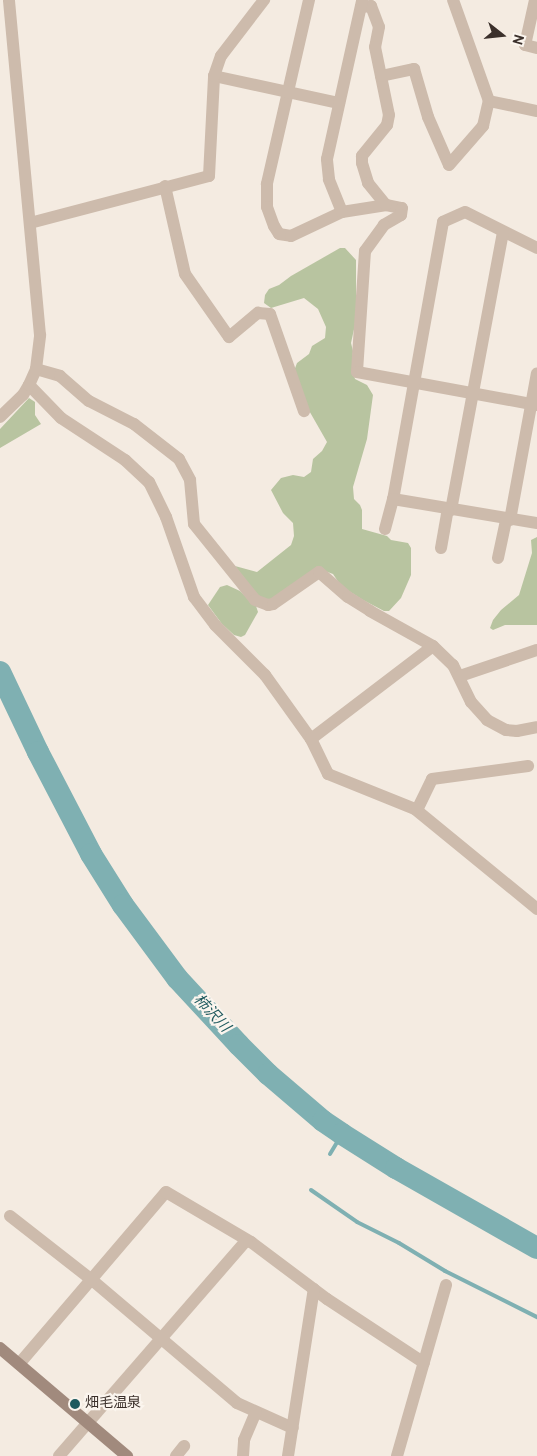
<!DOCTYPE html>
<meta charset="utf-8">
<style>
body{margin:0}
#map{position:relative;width:537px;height:1456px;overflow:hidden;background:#f4ebe1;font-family:Overpass,"Noto Sans JP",sans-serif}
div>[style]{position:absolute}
.green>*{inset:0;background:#b8c4a0}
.stream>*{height:4px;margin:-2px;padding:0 2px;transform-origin:2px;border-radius:2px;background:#7fb0b2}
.river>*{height:22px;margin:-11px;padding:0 11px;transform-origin:11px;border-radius:11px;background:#7fb0b2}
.minor>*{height:12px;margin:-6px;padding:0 6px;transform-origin:6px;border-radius:6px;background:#cdbbac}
.tertiary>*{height:12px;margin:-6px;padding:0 6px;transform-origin:6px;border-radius:6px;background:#cdbbac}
.secondary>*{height:12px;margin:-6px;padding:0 6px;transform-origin:6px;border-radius:6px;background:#a18a7d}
.dots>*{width:14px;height:14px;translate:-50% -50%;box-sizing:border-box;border:2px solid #fbf5ee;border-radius:50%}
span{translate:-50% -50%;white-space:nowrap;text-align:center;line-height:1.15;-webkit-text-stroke:4.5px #fbf5ee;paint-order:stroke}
.poi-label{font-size:14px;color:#3b302b}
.left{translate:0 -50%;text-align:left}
.water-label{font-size:15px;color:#1f5a5e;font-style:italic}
.north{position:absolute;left:477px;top:10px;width:50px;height:50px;-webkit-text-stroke:4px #fbf5ee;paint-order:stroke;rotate:106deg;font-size:14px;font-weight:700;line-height:20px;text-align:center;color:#3b302b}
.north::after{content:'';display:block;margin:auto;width:18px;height:22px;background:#3b302b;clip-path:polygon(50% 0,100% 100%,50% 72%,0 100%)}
</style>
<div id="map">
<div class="green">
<i style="clip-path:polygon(340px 248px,345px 248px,356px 260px,356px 320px,351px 343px,353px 351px,352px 368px,355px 379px,367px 385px,373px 395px,367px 439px,353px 487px,354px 499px,360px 505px,362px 510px,362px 529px,387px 536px,391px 540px,408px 543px,411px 548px,411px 575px,401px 598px,389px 611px,384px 611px,363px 600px,341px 586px,333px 574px,322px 570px,268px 601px,259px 598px,235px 566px,257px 572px,291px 545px,294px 536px,293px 523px,283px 513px,271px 490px,281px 478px,293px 475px,304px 477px,311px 472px,313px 459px,322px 451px,327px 442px,307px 407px,294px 371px,297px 363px,309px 354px,312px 346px,325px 338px,326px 327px,318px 309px,304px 298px,271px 308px,264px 303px,265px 295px,269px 289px,279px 285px,291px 276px)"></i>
<i style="clip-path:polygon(29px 398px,35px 402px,35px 415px,41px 424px,0 448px,0 429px)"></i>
<i style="clip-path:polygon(537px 537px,537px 625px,505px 625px,493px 630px,490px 628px,493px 620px,501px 610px,519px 595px,532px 553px,531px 540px)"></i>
<i style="clip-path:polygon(227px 585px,240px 591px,256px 606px,258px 612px,245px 635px,241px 637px,234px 635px,222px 624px,208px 605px,220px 587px)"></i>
</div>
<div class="stream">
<i style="left:330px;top:1154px;width:23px;rotate:-59deg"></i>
<i style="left:311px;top:1190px;width:56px;rotate:34.8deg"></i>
<i style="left:357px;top:1222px;width:47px;rotate:26.6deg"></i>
<i style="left:399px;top:1243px;width:54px;rotate:31.3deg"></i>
<i style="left:445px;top:1271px;width:103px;rotate:26.6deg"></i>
</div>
<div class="river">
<i style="left:0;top:672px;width:89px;rotate:64.6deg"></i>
<i style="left:38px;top:752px;width:115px;rotate:62.5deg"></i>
<i style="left:91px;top:854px;width:60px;rotate:57.9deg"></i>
<i style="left:123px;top:905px;width:91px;rotate:53.5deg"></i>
<i style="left:177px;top:978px;width:91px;rotate:47.2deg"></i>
<i style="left:239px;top:1045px;width:41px;rotate:45deg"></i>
<i style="left:268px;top:1074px;width:72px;rotate:40.5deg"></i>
<i style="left:323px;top:1121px;width:23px;rotate:34deg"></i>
<i style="left:342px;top:1134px;width:64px;rotate:32.2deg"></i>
<i style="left:396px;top:1168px;width:162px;rotate:29.6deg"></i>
</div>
<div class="minor">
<i style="left:309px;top:0;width:189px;rotate:102.9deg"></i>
<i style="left:267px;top:184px;width:23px;rotate:90deg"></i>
<i style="left:267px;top:207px;width:20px;rotate:70deg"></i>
<i style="left:274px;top:226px;width:9px;rotate:58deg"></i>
<i style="left:279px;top:234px;width:12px;rotate:9deg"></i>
<i style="left:291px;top:236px;width:56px;rotate:-25.2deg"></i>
<i style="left:342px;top:212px;width:45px;rotate:-9deg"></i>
<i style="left:386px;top:205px;width:16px;rotate:11deg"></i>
<i style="left:402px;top:208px;width:7px;rotate:98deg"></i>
<i style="left:401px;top:215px;width:20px;rotate:150deg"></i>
<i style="left:384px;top:225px;width:32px;rotate:126deg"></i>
<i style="left:365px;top:251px;width:121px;rotate:93.8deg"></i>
<i style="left:357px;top:372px;width:183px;rotate:10.4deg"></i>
<i style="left:535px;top:0;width:46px;rotate:102.5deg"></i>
<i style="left:525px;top:45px;width:12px;rotate:14deg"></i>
<i style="left:361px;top:7px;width:10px;rotate:-6deg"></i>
<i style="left:371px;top:6px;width:22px;rotate:69deg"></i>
<i style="left:379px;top:27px;width:20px;rotate:101deg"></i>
<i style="left:375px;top:47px;width:69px;rotate:78.4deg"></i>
<i style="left:389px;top:115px;width:10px;rotate:101deg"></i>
<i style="left:387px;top:125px;width:40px;rotate:129deg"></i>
<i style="left:362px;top:156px;width:7px;rotate:90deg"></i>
<i style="left:362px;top:163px;width:21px;rotate:73deg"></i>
<i style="left:368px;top:183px;width:28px;rotate:51deg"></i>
<i style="left:214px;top:76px;width:128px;rotate:12.2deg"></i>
<i style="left:381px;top:76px;width:34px;rotate:-12deg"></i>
<i style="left:414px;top:69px;width:50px;rotate:73.7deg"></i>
<i style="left:428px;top:117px;width:52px;rotate:66.4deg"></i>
<i style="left:449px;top:165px;width:52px;rotate:-48.9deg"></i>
<i style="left:483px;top:126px;width:26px;rotate:-77deg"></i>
<i style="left:489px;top:101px;width:107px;rotate:-109.6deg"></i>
<i style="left:489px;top:101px;width:49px;rotate:11.8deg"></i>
<i style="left:165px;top:186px;width:90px;rotate:77.2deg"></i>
<i style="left:185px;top:274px;width:77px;rotate:55.1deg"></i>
<i style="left:229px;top:337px;width:38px;rotate:-40deg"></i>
<i style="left:258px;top:313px;width:12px;rotate:5deg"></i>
<i style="left:270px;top:314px;width:103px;rotate:70.7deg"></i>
<i style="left:342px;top:212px;width:35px;rotate:-112deg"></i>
<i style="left:329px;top:179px;width:20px;rotate:-96deg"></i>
<i style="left:327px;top:159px;width:162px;rotate:-77.5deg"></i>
<i style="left:30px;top:223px;width:185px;rotate:-14.7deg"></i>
<i style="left:209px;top:176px;width:100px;rotate:-87.1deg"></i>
<i style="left:214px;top:76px;width:21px;rotate:-71deg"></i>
<i style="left:221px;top:56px;width:71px;rotate:-52.5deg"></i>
<i style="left:537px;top:248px;width:80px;rotate:-153.4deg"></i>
<i style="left:465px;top:212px;width:24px;rotate:156deg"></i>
<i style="left:443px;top:222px;width:281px;rotate:100.2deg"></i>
<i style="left:393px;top:499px;width:146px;rotate:9.5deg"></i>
<i style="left:36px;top:369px;width:25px;rotate:16deg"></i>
<i style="left:60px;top:376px;width:38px;rotate:41deg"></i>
<i style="left:89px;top:401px;width:51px;rotate:27.1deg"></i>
<i style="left:134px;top:424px;width:57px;rotate:37.9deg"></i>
<i style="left:179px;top:459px;width:24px;rotate:62deg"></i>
<i style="left:190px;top:480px;width:44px;rotate:84.8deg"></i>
<i style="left:194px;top:524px;width:97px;rotate:51.2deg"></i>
<i style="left:255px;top:600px;width:14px;rotate:21deg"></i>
<i style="left:268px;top:605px;width:5px;rotate:-11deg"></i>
<i style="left:273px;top:604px;width:56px;rotate:-34.8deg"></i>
<i style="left:319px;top:572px;width:38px;rotate:41deg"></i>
<i style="left:348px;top:597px;width:26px;rotate:32deg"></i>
<i style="left:370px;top:611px;width:72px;rotate:29.1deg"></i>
<i style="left:433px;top:646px;width:28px;rotate:44deg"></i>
<i style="left:453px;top:665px;width:41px;rotate:64.1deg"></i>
<i style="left:471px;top:702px;width:24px;rotate:48deg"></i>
<i style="left:487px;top:720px;width:21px;rotate:28deg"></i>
<i style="left:506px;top:730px;width:11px;rotate:5deg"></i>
<i style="left:517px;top:731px;width:20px;rotate:-11deg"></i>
<i style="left:29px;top:385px;width:46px;rotate:45.9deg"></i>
<i style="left:61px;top:418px;width:77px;rotate:33.3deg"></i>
<i style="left:125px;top:460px;width:33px;rotate:43deg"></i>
<i style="left:149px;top:482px;width:39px;rotate:64deg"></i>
<i style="left:166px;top:517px;width:85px;rotate:70.7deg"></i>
<i style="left:194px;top:597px;width:35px;rotate:53deg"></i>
<i style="left:215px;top:625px;width:71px;rotate:45deg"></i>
<i style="left:265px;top:675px;width:79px;rotate:54.3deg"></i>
<i style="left:311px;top:739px;width:39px;rotate:64deg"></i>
<i style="left:328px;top:774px;width:94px;rotate:21.9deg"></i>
<i style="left:415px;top:809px;width:158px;rotate:39.3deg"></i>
<i style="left:451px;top:510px;width:283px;rotate:-79.4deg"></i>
<i style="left:510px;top:520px;width:149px;rotate:-79.6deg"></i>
<i style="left:385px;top:529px;width:31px;rotate:-75deg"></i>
<i style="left:441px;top:548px;width:39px;rotate:-80deg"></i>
<i style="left:498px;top:558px;width:40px;rotate:-78deg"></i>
<i style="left:460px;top:676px;width:81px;rotate:-18.7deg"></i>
<i style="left:311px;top:739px;width:153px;rotate:-37.3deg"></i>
<i style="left:417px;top:810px;width:34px;rotate:-64deg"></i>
<i style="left:432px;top:779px;width:97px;rotate:-7.7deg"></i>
<i style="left:10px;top:1216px;width:104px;rotate:38deg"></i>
<i style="left:92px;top:1280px;width:190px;rotate:40.3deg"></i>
<i style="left:237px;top:1403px;width:61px;rotate:24.1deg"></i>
<i style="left:19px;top:1364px;width:226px;rotate:-49.5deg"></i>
<i style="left:166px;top:1192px;width:99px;rotate:30.5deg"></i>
<i style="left:251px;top:1242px;width:95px;rotate:36.9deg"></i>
<i style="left:327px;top:1299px;width:116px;rotate:33.4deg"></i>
<i style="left:59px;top:1456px;width:286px;rotate:-49deg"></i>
<i style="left:176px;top:1456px;width:13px;rotate:-51deg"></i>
<i style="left:243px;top:1456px;width:16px;rotate:-86deg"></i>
<i style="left:244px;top:1440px;width:30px;rotate:-67deg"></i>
<i style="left:288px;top:1456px;width:169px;rotate:-81.2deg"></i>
<i style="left:397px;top:1456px;width:178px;rotate:-74deg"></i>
</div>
<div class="tertiary">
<i style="left:0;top:417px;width:32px;rotate:-44deg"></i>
<i style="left:23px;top:395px;width:12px;rotate:-59deg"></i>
<i style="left:29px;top:385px;width:17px;rotate:-66deg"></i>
<i style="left:36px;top:369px;width:34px;rotate:-83deg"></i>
<i style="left:40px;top:335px;width:336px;rotate:-95.3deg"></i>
</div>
<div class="secondary">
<i style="left:0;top:1348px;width:167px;rotate:40.4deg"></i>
</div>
<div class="dots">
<i style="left:75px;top:1404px;background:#1f5a5e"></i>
</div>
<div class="poi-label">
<span class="left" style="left:85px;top:1404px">畑毛温泉</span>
</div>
<div class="water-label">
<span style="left:211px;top:1014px;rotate:47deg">柿沢川</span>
</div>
<div class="north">N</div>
</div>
